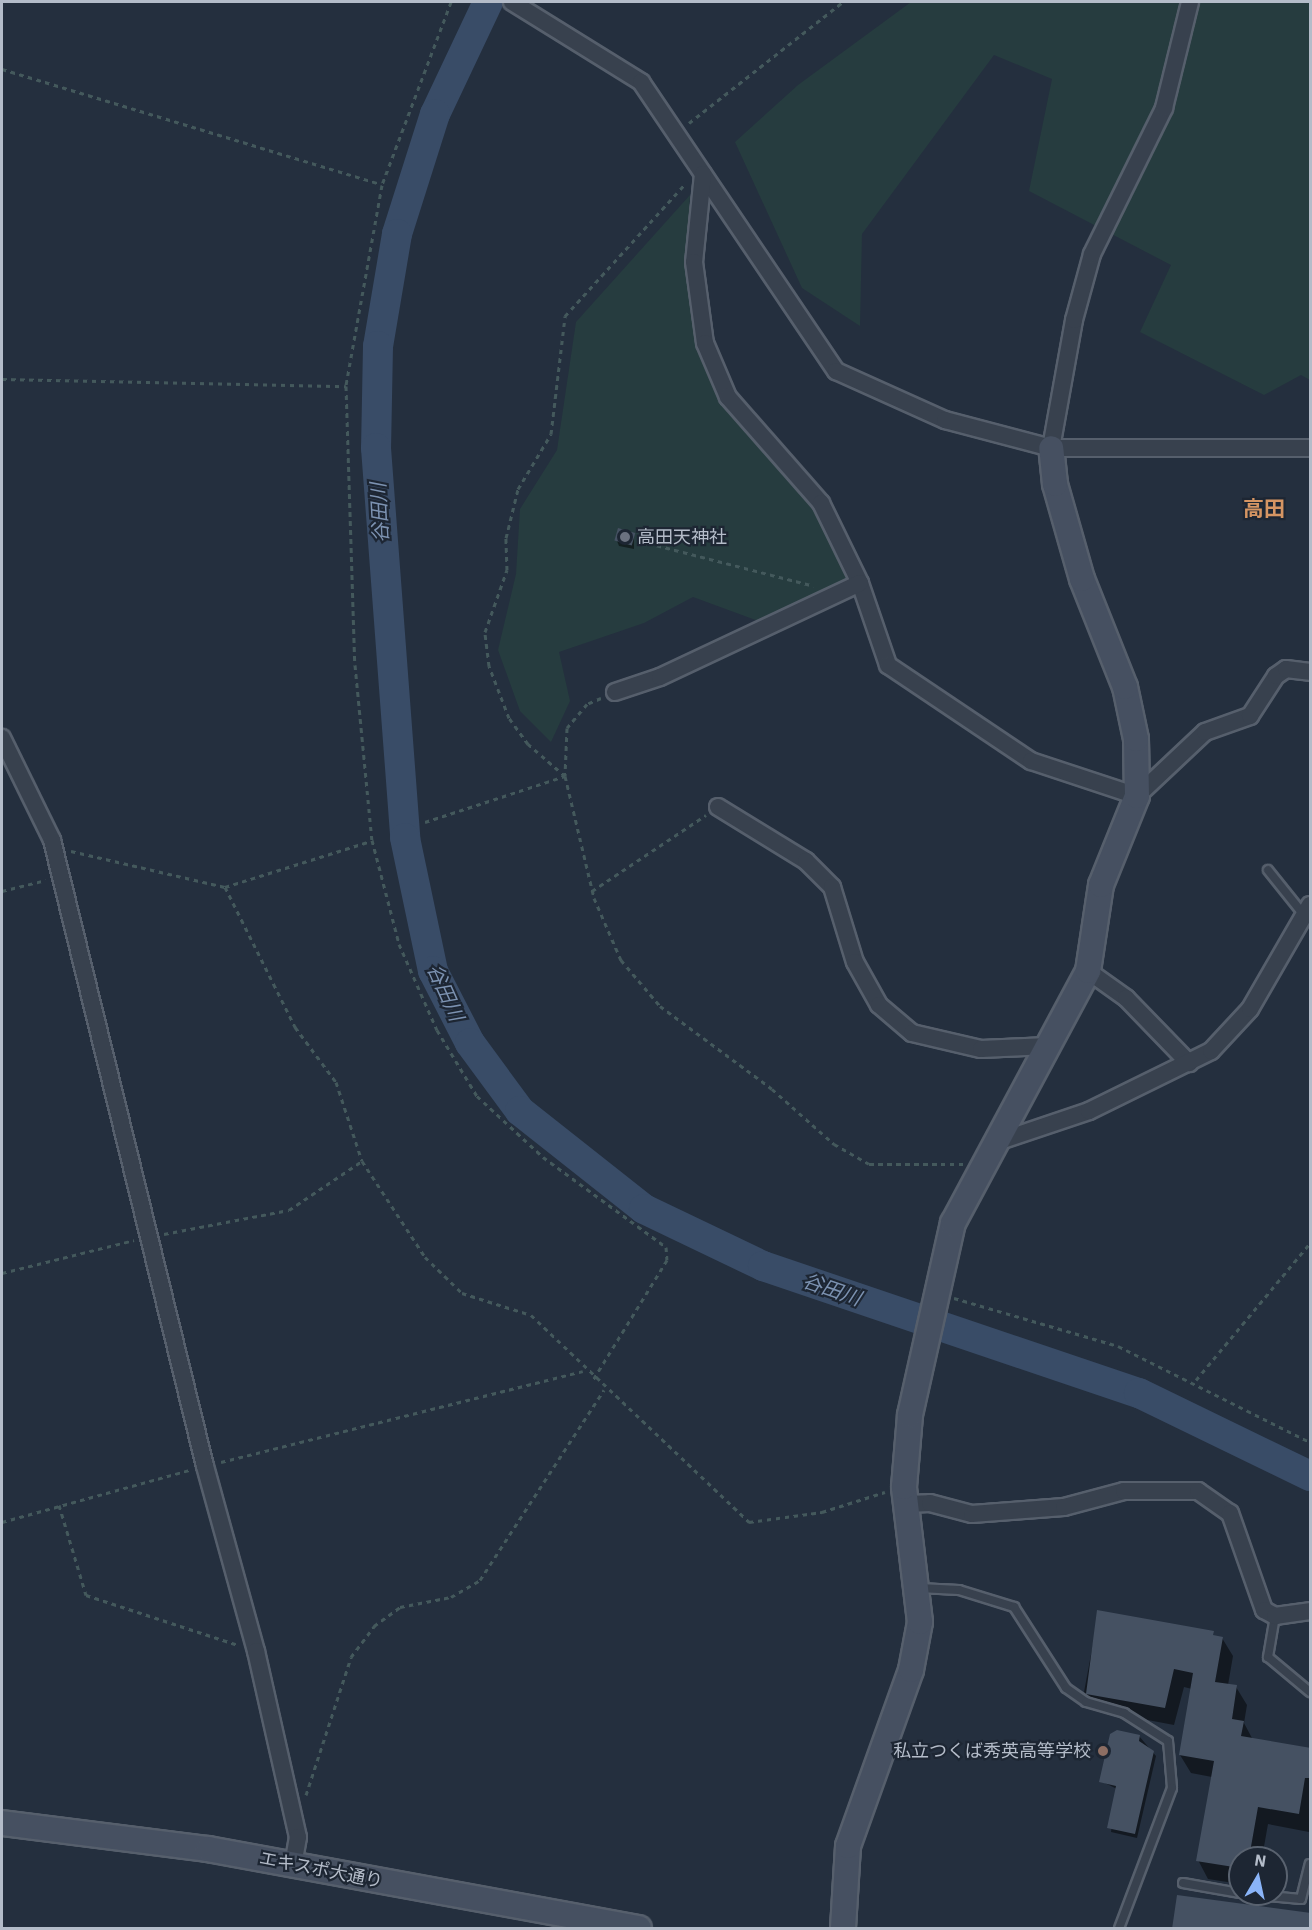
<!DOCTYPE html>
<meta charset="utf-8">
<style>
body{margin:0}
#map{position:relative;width:1312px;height:1930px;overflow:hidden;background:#242f3e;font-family:"IBM Plex Sans","Noto Sans JP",sans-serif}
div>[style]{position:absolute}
.green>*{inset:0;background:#263c3f}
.shadow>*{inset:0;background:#0007}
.river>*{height:30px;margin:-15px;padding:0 15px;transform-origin:15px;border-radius:15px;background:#394c67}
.building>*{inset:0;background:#455162;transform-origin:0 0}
.path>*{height:3px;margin-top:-1.5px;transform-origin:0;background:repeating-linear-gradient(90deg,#44595c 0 4.5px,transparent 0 9px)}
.roads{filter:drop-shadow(2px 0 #565f6c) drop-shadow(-2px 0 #565f6c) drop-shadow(0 2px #565f6c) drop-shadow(0 -2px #565f6c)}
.lane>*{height:8px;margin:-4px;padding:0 4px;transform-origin:4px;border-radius:4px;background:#38414e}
.street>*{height:16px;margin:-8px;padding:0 8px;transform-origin:8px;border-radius:8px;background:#38414e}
.secondary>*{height:24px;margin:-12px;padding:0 12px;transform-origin:12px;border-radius:12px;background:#465061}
.dots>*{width:16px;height:16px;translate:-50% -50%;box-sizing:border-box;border:3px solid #1d2633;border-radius:50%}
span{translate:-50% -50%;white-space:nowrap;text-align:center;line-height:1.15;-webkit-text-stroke:4.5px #1d2633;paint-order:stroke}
.poi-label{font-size:18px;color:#b4bcc9}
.left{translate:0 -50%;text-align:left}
.right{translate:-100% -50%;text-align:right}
.street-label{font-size:18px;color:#b4bcc9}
.water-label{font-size:20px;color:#7c92b1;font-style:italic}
.quarter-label{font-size:21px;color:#d59563;font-weight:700}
.frame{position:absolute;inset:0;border:3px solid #b4bcc9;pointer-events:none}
.north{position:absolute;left:1228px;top:1846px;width:60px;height:60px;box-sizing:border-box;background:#1d2633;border:2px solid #59626f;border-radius:50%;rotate:9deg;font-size:16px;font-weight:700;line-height:24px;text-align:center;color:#b4bcc9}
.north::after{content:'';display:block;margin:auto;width:21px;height:27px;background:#8ab4f8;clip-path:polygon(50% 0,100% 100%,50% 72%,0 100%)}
</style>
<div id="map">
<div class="green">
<i style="clip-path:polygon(911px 2px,1310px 2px,1310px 380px,1301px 375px,1264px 395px,1140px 332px,1171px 265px,1029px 191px,1052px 79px,994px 55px,862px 234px,860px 326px,802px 288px,735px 142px,798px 85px)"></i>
<i style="clip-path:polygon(690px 195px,686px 264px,698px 348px,808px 497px,855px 578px,761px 622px,693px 597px,644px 623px,559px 652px,570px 701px,551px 742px,520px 711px,498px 650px,516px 574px,520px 509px,557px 450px,576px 322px)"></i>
</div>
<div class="shadow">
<i style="clip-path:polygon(634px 534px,634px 549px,619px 546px,617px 541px)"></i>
<i style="clip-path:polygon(1099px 1612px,1222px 1638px,1233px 1656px,1228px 1685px,1236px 1687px,1247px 1705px,1244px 1723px,1253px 1740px,1310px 1750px,1309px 1832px,1268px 1824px,1262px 1858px,1240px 1858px,1240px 1884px,1208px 1879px,1198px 1860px,1212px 1777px,1191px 1773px,1180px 1755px,1192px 1689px,1184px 1687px,1174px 1725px,1095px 1710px,1084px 1692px)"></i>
<i style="clip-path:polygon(1139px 1736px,1156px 1756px,1137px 1838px,1111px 1832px,1117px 1789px,1101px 1781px)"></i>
</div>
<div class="river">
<i style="left:488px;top:2px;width:124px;rotate:115.3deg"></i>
<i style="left:435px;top:114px;width:126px;rotate:107.6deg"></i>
<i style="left:397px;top:234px;width:114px;rotate:99.6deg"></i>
<i style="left:378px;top:346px;width:102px;rotate:91.1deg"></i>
<i style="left:376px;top:448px;width:391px;rotate:85.7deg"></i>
<i style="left:405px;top:838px;width:136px;rotate:78.1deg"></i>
<i style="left:433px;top:971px;width:81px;rotate:62.8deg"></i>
<i style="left:470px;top:1043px;width:84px;rotate:53.7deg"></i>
<i style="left:520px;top:1111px;width:158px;rotate:38.3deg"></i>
<i style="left:644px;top:1209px;width:132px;rotate:25.6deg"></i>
<i style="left:763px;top:1266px;width:397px;rotate:18.7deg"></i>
<i style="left:1139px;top:1393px;width:190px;rotate:25.9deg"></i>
</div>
<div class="building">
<i style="left:618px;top:528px;width:18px;height:13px;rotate:16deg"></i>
<i style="clip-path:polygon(1097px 1610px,1214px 1631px,1213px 1635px,1223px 1637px,1215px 1682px,1237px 1685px,1232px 1719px,1244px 1721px,1241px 1736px,1311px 1748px,1311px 1778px,1305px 1778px,1299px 1814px,1258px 1807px,1249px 1858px,1240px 1858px,1240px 1868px,1196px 1861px,1214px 1761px,1179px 1755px,1193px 1673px,1174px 1669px,1165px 1708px,1086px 1694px)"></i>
<i style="clip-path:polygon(1117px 1730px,1140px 1735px,1139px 1741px,1154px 1751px,1135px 1834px,1107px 1828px,1116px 1786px,1099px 1782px,1110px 1734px)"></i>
<i style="clip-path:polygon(1177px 1895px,1311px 1913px,1311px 1929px,1172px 1929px)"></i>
</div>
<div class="path">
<i style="left:451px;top:2px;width:196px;rotate:110.7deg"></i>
<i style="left:382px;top:185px;width:204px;rotate:100.2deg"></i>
<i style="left:346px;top:386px;width:279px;rotate:88.2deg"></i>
<i style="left:355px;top:665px;width:176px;rotate:84.5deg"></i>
<i style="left:372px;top:840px;width:107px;rotate:75.4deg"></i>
<i style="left:399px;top:944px;width:94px;rotate:66.2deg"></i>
<i style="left:437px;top:1030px;width:77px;rotate:58.8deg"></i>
<i style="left:477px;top:1096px;width:90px;rotate:42.7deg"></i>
<i style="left:543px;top:1157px;width:152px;rotate:36.2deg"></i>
<i style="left:666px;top:1247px;width:13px;rotate:86deg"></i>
<i style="left:667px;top:1260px;width:141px;rotate:121.7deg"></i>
<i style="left:2px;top:69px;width:396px;rotate:16.9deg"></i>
<i style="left:689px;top:123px;width:196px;rotate:-38.2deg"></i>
<i style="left:2px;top:379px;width:344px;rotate:1.2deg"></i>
<i style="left:648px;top:543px;width:171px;rotate:14.5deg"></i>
<i style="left:601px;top:698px;width:15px;rotate:157deg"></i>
<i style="left:587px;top:704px;width:31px;rotate:130deg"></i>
<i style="left:567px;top:728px;width:48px;rotate:92.4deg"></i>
<i style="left:565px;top:776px;width:125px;rotate:76.6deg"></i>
<i style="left:594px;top:898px;width:68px;rotate:66.5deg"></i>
<i style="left:621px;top:960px;width:60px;rotate:49.7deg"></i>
<i style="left:660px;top:1006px;width:139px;rotate:36.5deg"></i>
<i style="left:772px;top:1089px;width:83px;rotate:41.6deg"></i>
<i style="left:834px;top:1144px;width:40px;rotate:29.7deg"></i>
<i style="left:869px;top:1164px;width:94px"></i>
<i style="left:565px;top:776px;width:49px;rotate:-139.1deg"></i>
<i style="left:528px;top:744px;width:32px;rotate:-126deg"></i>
<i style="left:509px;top:718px;width:56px;rotate:-111deg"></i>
<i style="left:489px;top:666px;width:34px;rotate:-97deg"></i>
<i style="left:485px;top:632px;width:66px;rotate:-70.5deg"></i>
<i style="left:507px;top:570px;width:32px;rotate:-92deg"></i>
<i style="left:506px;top:538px;width:50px;rotate:-76.2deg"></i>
<i style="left:518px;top:489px;width:64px;rotate:-59deg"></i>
<i style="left:551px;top:434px;width:119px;rotate:-83.2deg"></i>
<i style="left:565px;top:316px;width:177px;rotate:-47.7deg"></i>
<i style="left:425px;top:822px;width:147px;rotate:-18.2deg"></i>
<i style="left:71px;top:851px;width:158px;rotate:13.2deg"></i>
<i style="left:225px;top:887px;width:153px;rotate:-17.5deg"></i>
<i style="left:225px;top:887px;width:157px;rotate:63.4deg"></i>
<i style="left:295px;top:1027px;width:69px;rotate:53.3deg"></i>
<i style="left:336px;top:1082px;width:83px;rotate:71.8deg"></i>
<i style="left:362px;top:1161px;width:115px;rotate:56.7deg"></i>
<i style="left:425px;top:1257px;width:52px;rotate:44.2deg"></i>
<i style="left:462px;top:1293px;width:72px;rotate:17.7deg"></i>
<i style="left:531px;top:1315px;width:301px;rotate:43.5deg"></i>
<i style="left:749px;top:1522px;width:74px;rotate:-7.8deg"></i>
<i style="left:822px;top:1512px;width:66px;rotate:-17.6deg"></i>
<i style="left:2px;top:891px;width:45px;rotate:-14deg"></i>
<i style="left:592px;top:891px;width:137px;rotate:-33.7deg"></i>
<i style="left:164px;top:1234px;width:127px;rotate:-10.9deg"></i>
<i style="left:289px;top:1210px;width:88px;rotate:-33.9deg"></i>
<i style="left:2px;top:1273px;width:136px;rotate:-14deg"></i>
<i style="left:954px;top:1298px;width:171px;rotate:16.3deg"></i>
<i style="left:1118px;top:1346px;width:215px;rotate:26.6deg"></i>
<i style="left:1196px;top:1380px;width:178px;rotate:-50.2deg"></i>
<i style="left:221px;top:1462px;width:373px;rotate:-14.1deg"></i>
<i style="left:59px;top:1505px;width:94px;rotate:73.3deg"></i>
<i style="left:86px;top:1595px;width:160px;rotate:18.2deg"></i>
<i style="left:2px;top:1522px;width:194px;rotate:-15.5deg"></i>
<i style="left:306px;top:1795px;width:145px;rotate:-71.9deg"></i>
<i style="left:351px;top:1657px;width:39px;rotate:-53deg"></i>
<i style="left:374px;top:1626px;width:32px;rotate:-36deg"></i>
<i style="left:400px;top:1607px;width:52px;rotate:-11.1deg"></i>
<i style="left:451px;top:1597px;width:34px;rotate:-30deg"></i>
<i style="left:480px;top:1580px;width:227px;rotate:-56.9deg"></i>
</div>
<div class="roads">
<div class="lane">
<i style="left:1268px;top:870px;width:58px;rotate:51.3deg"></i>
<i style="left:919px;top:1588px;width:40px;rotate:2.9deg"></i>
<i style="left:959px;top:1590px;width:58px;rotate:17.2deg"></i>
<i style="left:1014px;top:1607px;width:96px;rotate:57.3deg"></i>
<i style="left:1066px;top:1688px;width:24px;rotate:35deg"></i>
<i style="left:1086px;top:1702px;width:40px;rotate:16deg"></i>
<i style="left:1124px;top:1713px;width:52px;rotate:32.5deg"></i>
<i style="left:1168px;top:1741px;width:47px;rotate:85.1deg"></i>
<i style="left:1172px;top:1788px;width:150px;rotate:110.7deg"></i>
<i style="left:1275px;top:1616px;width:42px;rotate:99.7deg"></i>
<i style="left:1268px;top:1657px;width:55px;rotate:39.8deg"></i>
<i style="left:1183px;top:1883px;width:58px;rotate:10deg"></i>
<i style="left:1247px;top:1894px;width:54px;rotate:5.3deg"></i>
<i style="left:1301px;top:1899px;width:36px;rotate:-76deg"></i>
</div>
<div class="street">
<i style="left:512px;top:2px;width:152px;rotate:31.8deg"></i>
<i style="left:641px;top:82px;width:349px;rotate:56deg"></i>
<i style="left:836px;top:371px;width:120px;rotate:24.2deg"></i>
<i style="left:945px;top:420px;width:110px;rotate:14.8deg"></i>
<i style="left:1051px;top:448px;width:259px"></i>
<i style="left:703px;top:174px;width:88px;rotate:95.8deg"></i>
<i style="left:694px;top:262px;width:82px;rotate:82.3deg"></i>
<i style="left:705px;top:343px;width:59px;rotate:66.9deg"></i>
<i style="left:728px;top:397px;width:141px;rotate:48.7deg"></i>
<i style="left:821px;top:503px;width:89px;rotate:64deg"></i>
<i style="left:860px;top:583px;width:87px;rotate:71.1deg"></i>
<i style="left:888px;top:665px;width:172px;rotate:33.9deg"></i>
<i style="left:1031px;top:761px;width:112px;rotate:18.3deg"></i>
<i style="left:1137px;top:796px;width:93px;rotate:-43.3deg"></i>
<i style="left:1205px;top:732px;width:48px;rotate:-19.6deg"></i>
<i style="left:1250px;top:716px;width:48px;rotate:-57deg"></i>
<i style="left:1276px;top:676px;width:12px;rotate:-35deg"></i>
<i style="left:1286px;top:669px;width:24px;rotate:7deg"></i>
<i style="left:1051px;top:448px;width:130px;rotate:-79.8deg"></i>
<i style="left:1074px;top:320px;width:68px;rotate:-74.7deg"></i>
<i style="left:1092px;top:254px;width:163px;rotate:-63.7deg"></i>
<i style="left:1164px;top:108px;width:109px;rotate:-76.2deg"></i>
<i style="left:615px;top:692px;width:47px;rotate:-18.4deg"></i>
<i style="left:660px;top:677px;width:221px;rotate:-25.2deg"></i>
<i style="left:2px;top:738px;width:114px;rotate:63.9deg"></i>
<i style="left:52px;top:840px;width:644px;rotate:76.27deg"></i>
<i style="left:205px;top:1466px;width:192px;rotate:74.6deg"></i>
<i style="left:256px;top:1651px;width:191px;rotate:77.3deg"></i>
<i style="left:298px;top:1837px;width:27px;rotate:100deg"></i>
<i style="left:718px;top:807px;width:103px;rotate:31.5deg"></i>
<i style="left:806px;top:861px;width:37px;rotate:45deg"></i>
<i style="left:832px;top:887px;width:78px;rotate:73deg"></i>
<i style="left:855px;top:962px;width:49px;rotate:60.8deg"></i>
<i style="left:879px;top:1005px;width:43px;rotate:40.3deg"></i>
<i style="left:912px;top:1033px;width:71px;rotate:13.1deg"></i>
<i style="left:981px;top:1049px;width:67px;rotate:-2.6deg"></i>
<i style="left:1088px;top:971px;width:47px;rotate:35.4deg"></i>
<i style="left:1126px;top:998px;width:91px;rotate:45.9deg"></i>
<i style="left:994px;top:1143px;width:100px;rotate:-18.6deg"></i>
<i style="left:1089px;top:1111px;width:136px;rotate:-26.2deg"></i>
<i style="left:1211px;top:1051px;width:57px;rotate:-47.1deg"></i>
<i style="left:1250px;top:1009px;width:120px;rotate:-60deg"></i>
<i style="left:905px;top:1504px;width:25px;rotate:-2deg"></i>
<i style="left:930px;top:1503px;width:43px;rotate:14.7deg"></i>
<i style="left:972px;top:1514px;width:92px;rotate:-4.4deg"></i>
<i style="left:1064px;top:1507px;width:62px;rotate:-14.9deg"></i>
<i style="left:1124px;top:1491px;width:74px"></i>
<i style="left:1198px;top:1491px;width:39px;rotate:35deg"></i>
<i style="left:1230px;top:1513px;width:103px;rotate:70.7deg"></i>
<i style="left:1264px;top:1610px;width:13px;rotate:29deg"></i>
<i style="left:1275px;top:1616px;width:35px;rotate:-8deg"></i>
</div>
<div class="secondary">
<i style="left:2px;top:1823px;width:208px;rotate:7.2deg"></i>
<i style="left:208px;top:1849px;width:438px;rotate:10.4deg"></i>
<i style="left:843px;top:1928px;width:82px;rotate:-86.5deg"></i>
<i style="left:848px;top:1846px;width:187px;rotate:-70.3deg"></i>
<i style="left:911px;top:1670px;width:49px;rotate:-79.4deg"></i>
<i style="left:920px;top:1622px;width:136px;rotate:-96.8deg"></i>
<i style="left:904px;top:1487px;width:72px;rotate:-85.2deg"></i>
<i style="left:910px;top:1415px;width:197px;rotate:-77.4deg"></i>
<i style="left:953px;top:1223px;width:286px;rotate:-61.8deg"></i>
<i style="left:1088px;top:971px;width:87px;rotate:-81.4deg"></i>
<i style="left:1101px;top:885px;width:96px;rotate:-68deg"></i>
<i style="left:1137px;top:796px;width:57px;rotate:-91deg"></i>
<i style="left:1136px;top:739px;width:53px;rotate:-101.9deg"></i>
<i style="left:1125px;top:687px;width:116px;rotate:-111.7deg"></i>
<i style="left:1082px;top:579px;width:99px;rotate:-105.9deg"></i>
<i style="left:1055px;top:484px;width:36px;rotate:-96deg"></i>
</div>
</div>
<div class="dots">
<i style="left:625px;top:537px;background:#6b7280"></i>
<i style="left:1103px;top:1751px;background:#8d6e63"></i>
</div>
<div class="poi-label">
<span class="left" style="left:637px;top:537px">高田天神社</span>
<span class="right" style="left:1091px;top:1751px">私立つくば秀英高等学校</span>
</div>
<div class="street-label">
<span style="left:321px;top:1870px;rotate:11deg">エキスポ大通り</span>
</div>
<div class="water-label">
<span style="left:379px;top:513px;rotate:-93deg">谷田川</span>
<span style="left:446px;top:992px;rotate:66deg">谷田川</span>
<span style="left:832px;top:1289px;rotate:19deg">谷田川</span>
</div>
<div class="quarter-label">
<span style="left:1264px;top:508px">高田</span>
</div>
<div class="frame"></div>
<div class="north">N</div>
</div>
